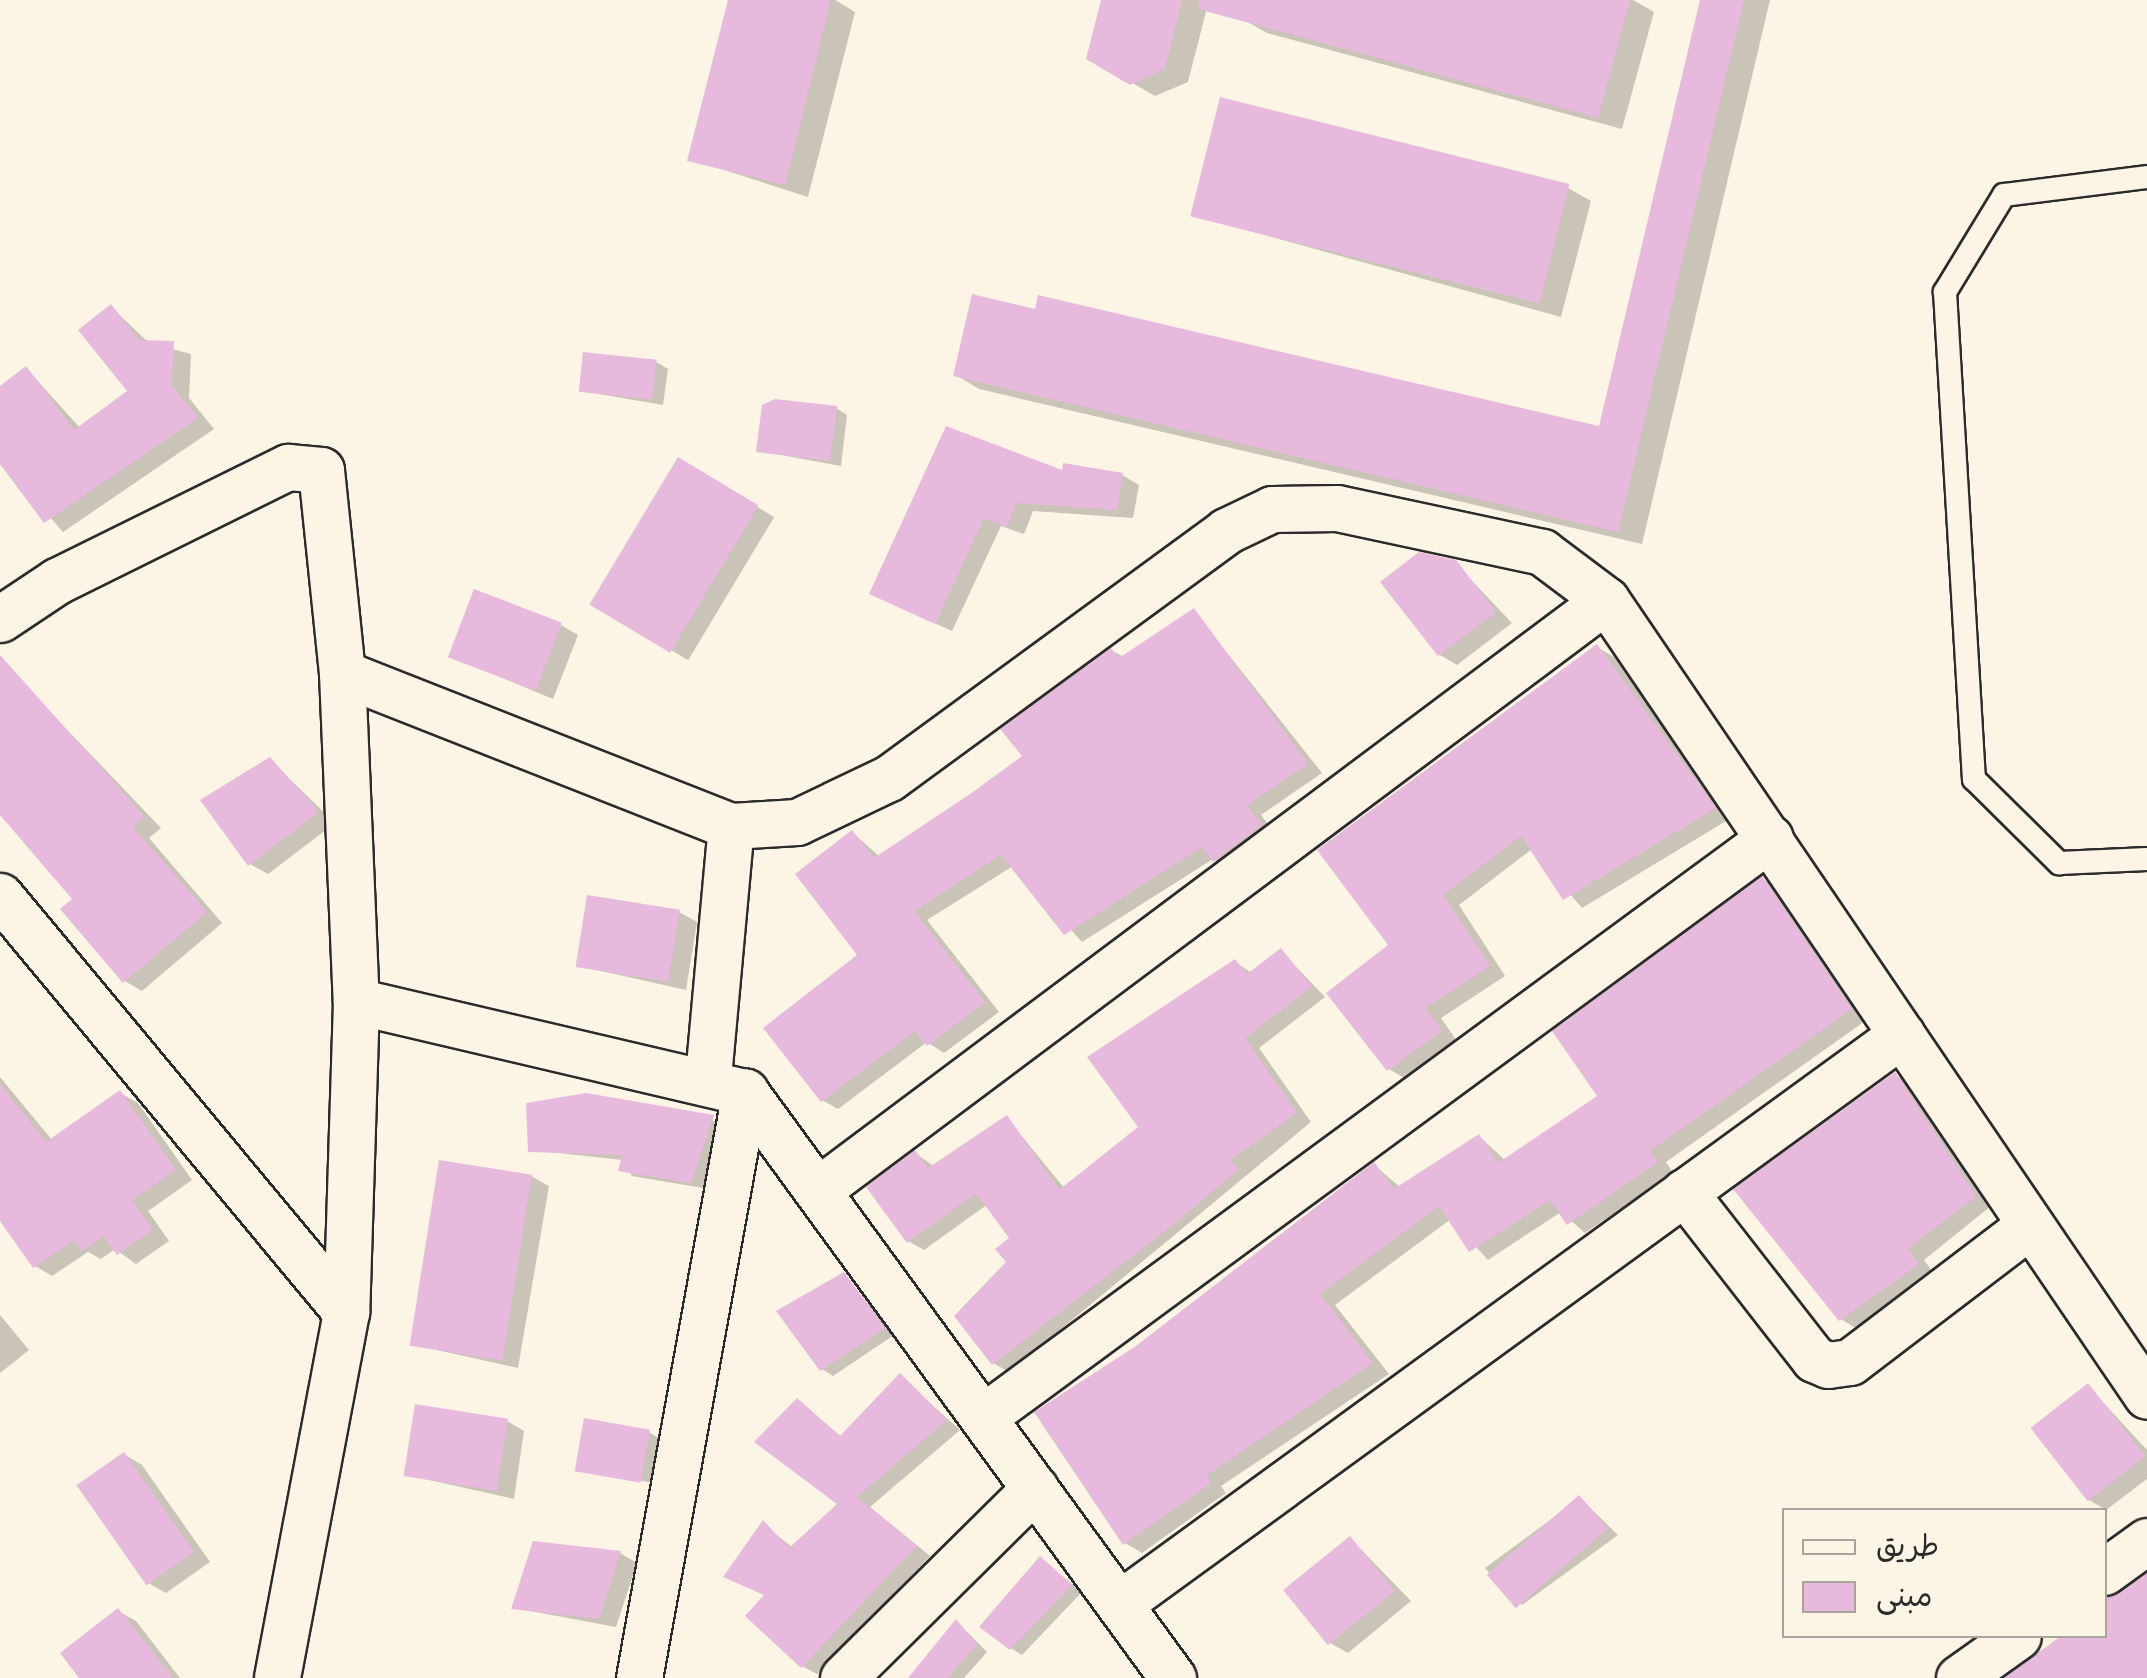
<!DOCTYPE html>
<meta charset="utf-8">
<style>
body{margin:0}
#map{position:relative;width:2147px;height:1678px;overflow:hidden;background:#fcf5e5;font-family:"Playpen Sans","Playpen Sans Arabic",sans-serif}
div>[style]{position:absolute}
.shadow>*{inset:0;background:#0003;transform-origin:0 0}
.building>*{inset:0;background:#e6b9dd;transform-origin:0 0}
.roads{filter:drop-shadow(2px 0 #2b2b2b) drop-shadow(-2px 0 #2b2b2b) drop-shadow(0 2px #2b2b2b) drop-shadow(0 -2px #2b2b2b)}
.service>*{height:22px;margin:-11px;padding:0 11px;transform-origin:11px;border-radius:11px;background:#fcf5e5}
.minor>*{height:45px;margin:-22.5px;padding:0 22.5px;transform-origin:22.5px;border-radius:22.5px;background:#fcf5e5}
span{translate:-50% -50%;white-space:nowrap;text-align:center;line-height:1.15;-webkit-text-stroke:8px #fcf5e5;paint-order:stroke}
.legend{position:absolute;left:1782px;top:1508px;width:325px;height:130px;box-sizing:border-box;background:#fcf5e5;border:2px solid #a8a49b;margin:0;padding:12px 18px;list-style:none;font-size:30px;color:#2b2b2b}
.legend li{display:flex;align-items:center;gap:20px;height:50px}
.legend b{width:50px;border:2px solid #a8a49b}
</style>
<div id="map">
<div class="shadow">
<i style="clip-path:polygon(731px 0,835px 0,855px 12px,808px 197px,690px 159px)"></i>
<i style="clip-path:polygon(1104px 0,1209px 0,1188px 82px,1155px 96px,1089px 58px)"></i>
<i style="clip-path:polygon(1250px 0,1633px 0,1654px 12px,1622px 129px,1267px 33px,1244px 20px)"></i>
<i style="clip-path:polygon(1703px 0,1770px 0,1642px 544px,979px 389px,956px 375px,1601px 429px)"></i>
<i style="clip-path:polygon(1568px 188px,1591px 201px,1561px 317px,1192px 215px)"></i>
<i style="clip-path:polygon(111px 307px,149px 343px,191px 354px,189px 398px,214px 429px,63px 532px,0 460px,0 389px,27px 369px,81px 429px,130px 392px)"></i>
<i style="clip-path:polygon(656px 362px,668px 369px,663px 405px,581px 391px)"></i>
<i style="clip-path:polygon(836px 408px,847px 415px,841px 466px,759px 451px)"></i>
<i style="clip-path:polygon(947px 429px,1064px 474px,1122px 475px,1139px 485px,1133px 518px,1033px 511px,1024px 534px,1001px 526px,952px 631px,888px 602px)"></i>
<i style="left:679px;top:460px;width:111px;height:167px;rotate:31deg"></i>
<i style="clip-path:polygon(1455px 563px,1512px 623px,1457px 665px,1440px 655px)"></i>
<i style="clip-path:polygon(1194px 611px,1322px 773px,1261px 815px,1276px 835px,1230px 869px,1213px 859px,1082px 942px,1013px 866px,927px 920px,999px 1012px,944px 1053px,927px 1042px,838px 1109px,822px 1100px,861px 955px,853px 833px,880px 857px,1025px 757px,1112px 651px,1124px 657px)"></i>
<i style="clip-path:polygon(561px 625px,578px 635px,553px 699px,450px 656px)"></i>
<i style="clip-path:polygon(1597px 647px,1614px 657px,1731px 818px,1582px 908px,1532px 849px,1459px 905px,1505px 976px,1441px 1018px,1457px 1041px,1406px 1079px,1389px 1069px,1392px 946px)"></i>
<i style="clip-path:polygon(6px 666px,161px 828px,149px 838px,222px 923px,142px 991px,125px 981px,75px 899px,0 806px)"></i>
<i style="clip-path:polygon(270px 760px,335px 823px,268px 874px,250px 864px)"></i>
<i style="clip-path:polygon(1762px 879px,1779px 889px,1868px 1019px,1666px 1162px,1673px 1173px,1585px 1233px,1561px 1212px,1488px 1260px,1451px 1219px,1335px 1305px,1389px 1374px,1221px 1486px,1226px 1493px,1142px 1553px,1125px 1543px,1137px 1348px,1374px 1165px,1401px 1188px,1480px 1137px,1506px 1161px,1601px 1096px)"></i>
<i style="clip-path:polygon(679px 912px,697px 922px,686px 990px,579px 966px)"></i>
<i style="clip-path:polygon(1281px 951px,1325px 997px,1259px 1048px,1311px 1122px,1009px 1372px,993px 1363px,1012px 1239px,988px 1204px,924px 1250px,908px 1241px,915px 1153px,935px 1167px,1007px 1118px,1065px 1189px,1142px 1128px,1235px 962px,1252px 973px)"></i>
<i style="clip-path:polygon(1895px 1075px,1912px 1084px,1991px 1206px,1924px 1260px,1934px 1274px,1857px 1329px,1841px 1319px)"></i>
<i style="clip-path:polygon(0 1077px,52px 1140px,120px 1093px,138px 1103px,192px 1180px,148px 1211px,169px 1241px,136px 1264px,115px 1249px,101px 1259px,88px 1252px,52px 1276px,35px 1266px,0 1216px)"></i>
<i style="clip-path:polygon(586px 1095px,724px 1123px,703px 1188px,632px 1176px,623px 1160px,530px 1150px)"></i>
<i style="clip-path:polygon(531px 1176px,549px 1186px,518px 1368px,410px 1344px)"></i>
<i style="clip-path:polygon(844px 1275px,894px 1335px,833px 1376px,822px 1369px)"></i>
<i style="clip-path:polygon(0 1315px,29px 1350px,0 1373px)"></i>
<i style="clip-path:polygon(900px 1376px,960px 1430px,870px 1507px,930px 1556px,817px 1674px,802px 1666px,767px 1596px,763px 1524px,793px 1548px,841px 1504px,797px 1401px,842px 1437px)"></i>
<i style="clip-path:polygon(2088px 1386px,2147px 1450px,2147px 1479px,2106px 1510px,2089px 1500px)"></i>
<i style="clip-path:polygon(507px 1421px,524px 1431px,514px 1499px,407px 1475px)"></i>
<i style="clip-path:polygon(649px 1432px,660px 1439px,654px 1483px,577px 1469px)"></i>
<i style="clip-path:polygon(125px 1455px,142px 1465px,210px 1562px,166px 1593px,148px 1583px)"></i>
<i style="clip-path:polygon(1580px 1498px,1618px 1535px,1522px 1605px,1511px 1599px,1485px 1568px)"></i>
<i style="clip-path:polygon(1351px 1539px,1411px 1601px,1348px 1653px,1330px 1643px)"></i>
<i style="clip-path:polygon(620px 1553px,637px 1563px,616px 1627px,514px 1608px)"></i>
<i style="clip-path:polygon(1041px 1559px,1082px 1592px,1022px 1655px,1011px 1648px)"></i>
<i style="clip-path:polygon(118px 1611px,136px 1621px,180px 1678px,83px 1678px)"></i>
<i style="clip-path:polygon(957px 1622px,987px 1652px,964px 1678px,911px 1678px)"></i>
</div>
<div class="building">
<i style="clip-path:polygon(728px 0,831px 0,785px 185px,687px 161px)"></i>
<i style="clip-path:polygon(1101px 0,1182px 0,1165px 69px,1130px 85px,1086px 59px)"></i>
<i style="clip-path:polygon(1199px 0,1630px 0,1598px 118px,1198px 9px)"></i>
<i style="clip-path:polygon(1700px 0,1744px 0,1618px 532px,953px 376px,972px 294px,1035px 309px,1038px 295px,1599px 426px)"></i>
<i style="left:1220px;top:97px;width:360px;height:123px;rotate:14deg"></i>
<i style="clip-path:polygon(111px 304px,139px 340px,174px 341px,172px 386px,198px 418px,44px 523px,0 464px,0 386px,26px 366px,74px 430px,127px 391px,78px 330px)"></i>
<i style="left:583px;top:352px;width:74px;height:40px;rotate:6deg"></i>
<i style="clip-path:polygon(775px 399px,837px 406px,830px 461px,756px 452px,762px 405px)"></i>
<i style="clip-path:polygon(946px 426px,1062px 470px,1063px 463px,1123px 473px,1117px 510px,1016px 503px,1007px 527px,984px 518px,935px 624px,869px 594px)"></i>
<i style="left:678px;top:457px;width:94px;height:172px;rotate:31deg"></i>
<i style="clip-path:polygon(1419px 552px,1456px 560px,1496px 612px,1438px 656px,1380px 582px)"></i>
<i style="left:474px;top:589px;width:94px;height:73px;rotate:21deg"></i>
<i style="clip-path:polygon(1194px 608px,1308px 764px,1247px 805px,1262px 825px,1213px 862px,1202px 847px,1064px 935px,1001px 855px,914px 911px,985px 1002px,927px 1046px,915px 1031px,821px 1102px,763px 1028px,857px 955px,795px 874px,852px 830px,874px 858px,973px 792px,1022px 756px,1000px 729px,1111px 648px,1119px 658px)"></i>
<i style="clip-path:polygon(1597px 644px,1716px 808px,1563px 900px,1521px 836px,1443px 895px,1490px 966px,1426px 1008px,1442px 1031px,1387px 1071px,1326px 993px,1388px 945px,1317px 850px)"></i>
<i style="clip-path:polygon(0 655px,145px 817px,133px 827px,207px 912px,123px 983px,60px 909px,72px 899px,0 815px)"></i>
<i style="clip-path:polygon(270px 757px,319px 812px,248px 866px,200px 800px)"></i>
<i style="clip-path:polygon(1762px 876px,1852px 1009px,1650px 1151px,1658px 1162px,1567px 1225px,1550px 1200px,1469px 1252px,1439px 1206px,1320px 1294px,1373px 1363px,1206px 1476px,1211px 1483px,1123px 1545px,1034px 1412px,1136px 1346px,1374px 1162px,1394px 1189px,1479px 1134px,1498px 1163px,1597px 1096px,1552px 1031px)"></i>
<i style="left:587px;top:895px;width:94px;height:73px;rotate:9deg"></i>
<i style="clip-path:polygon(1281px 948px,1312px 987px,1245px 1038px,1297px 1113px,1230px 1160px,1238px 1170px,1174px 1224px,992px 1365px,954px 1316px,1006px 1262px,995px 1249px,1009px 1238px,976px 1193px,907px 1243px,866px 1187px,915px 1150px,928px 1168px,1007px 1115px,1059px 1190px,1138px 1127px,1087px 1057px,1235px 959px,1247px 974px)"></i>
<i style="clip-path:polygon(1895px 1072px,1976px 1196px,1908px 1249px,1919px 1264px,1839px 1321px,1733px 1189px)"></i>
<i style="clip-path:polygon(0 1084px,46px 1142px,120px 1090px,176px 1170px,132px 1200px,153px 1230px,117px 1255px,103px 1236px,82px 1251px,74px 1240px,33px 1268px,0 1221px)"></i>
<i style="clip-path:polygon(586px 1093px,714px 1115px,691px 1183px,618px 1171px,622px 1155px,528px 1152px,526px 1103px)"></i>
<i style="left:439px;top:1160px;width:94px;height:188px;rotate:9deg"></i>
<i style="clip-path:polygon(844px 1272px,885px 1328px,820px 1371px,776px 1311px)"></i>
<i style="clip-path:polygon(900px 1373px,947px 1420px,857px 1497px,917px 1546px,801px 1668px,745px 1616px,764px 1595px,723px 1577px,763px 1520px,789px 1548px,837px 1504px,754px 1442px,797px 1398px,840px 1436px)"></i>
<i style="left:2088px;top:1383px;width:93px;height:73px;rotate:52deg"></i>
<i style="left:415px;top:1404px;width:94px;height:73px;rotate:9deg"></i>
<i style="left:584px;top:1418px;width:67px;height:54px;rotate:10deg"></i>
<i style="left:124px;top:1452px;width:122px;height:58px;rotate:55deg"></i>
<i style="left:1579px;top:1495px;width:44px;height:122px;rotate:49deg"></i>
<i style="left:1350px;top:1536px;width:71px;height:86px;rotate:51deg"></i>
<i style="clip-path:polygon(533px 1541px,621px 1551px,599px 1619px,511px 1609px)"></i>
<i style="clip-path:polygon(1040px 1556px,1072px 1585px,1010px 1650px,979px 1627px)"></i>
<i style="clip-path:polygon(2147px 1573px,2147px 1678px,2004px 1678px,2061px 1636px,2104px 1636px,2104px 1599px)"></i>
<i style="clip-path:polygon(118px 1608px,173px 1678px,79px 1678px,60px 1653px)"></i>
<i style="clip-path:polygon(956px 1619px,977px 1644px,948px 1678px,908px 1678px)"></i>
</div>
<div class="roads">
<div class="service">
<i style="left:2147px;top:177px;width:144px;rotate:172.8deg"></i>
<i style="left:2004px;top:195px;width:114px;rotate:121.3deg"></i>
<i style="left:1945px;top:292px;width:488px;rotate:86.6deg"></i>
<i style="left:1974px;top:779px;width:120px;rotate:44.7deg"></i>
<i style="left:2059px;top:863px;width:88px;rotate:-2.6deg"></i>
</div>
<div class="minor">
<i style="left:0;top:619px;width:69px;rotate:-33.7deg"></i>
<i style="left:57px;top:581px;width:258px;rotate:-26.3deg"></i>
<i style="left:288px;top:467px;width:33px;rotate:5deg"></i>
<i style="left:321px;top:470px;width:204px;rotate:84.1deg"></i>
<i style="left:342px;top:673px;width:328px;rotate:87.6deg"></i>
<i style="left:356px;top:1001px;width:311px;rotate:91.8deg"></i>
<i style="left:346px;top:1312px;width:372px;rotate:100.7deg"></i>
<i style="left:342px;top:673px;width:418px;rotate:21.5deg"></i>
<i style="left:731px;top:826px;width:66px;rotate:-3.5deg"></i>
<i style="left:797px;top:822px;width:102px;rotate:-25.6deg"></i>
<i style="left:889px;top:778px;width:418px;rotate:-36.2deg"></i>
<i style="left:1226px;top:531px;width:51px;rotate:-25.6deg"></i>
<i style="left:1272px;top:509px;width:65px;rotate:-0.9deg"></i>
<i style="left:1337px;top:508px;width:210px;rotate:12.1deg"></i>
<i style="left:1542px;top:552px;width:80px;rotate:36.9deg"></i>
<i style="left:1606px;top:600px;width:962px;rotate:55.8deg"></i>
<i style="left:0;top:896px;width:541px;rotate:50.25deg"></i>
<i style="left:356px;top:1001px;width:400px;rotate:13.2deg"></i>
<i style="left:745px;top:1092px;width:726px;rotate:53.86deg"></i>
<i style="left:708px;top:1077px;width:252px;rotate:-84.8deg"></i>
<i style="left:818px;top:1190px;width:984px;rotate:-36.82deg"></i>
<i style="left:1684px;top:1192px;width:212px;rotate:52.1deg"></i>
<i style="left:1814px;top:1359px;width:15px;rotate:23deg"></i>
<i style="left:1828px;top:1365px;width:22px;rotate:-8deg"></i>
<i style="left:1850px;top:1362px;width:226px;rotate:-37.3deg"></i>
<i style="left:983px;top:1417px;width:977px;rotate:-36.34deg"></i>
<i style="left:2104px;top:1572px;width:53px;rotate:-35.8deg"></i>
<i style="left:1119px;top:1604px;width:968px;rotate:-36.05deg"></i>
<i style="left:639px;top:1678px;width:596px;rotate:-79.75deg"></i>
<i style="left:843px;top:1678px;width:270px;rotate:-44.7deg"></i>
<i style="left:1959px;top:1678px;width:72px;rotate:-35.4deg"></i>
</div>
</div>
<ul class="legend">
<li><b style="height:12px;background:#fcf5e5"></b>طريق</li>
<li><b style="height:28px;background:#e6b9dd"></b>مبنى</li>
</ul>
</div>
